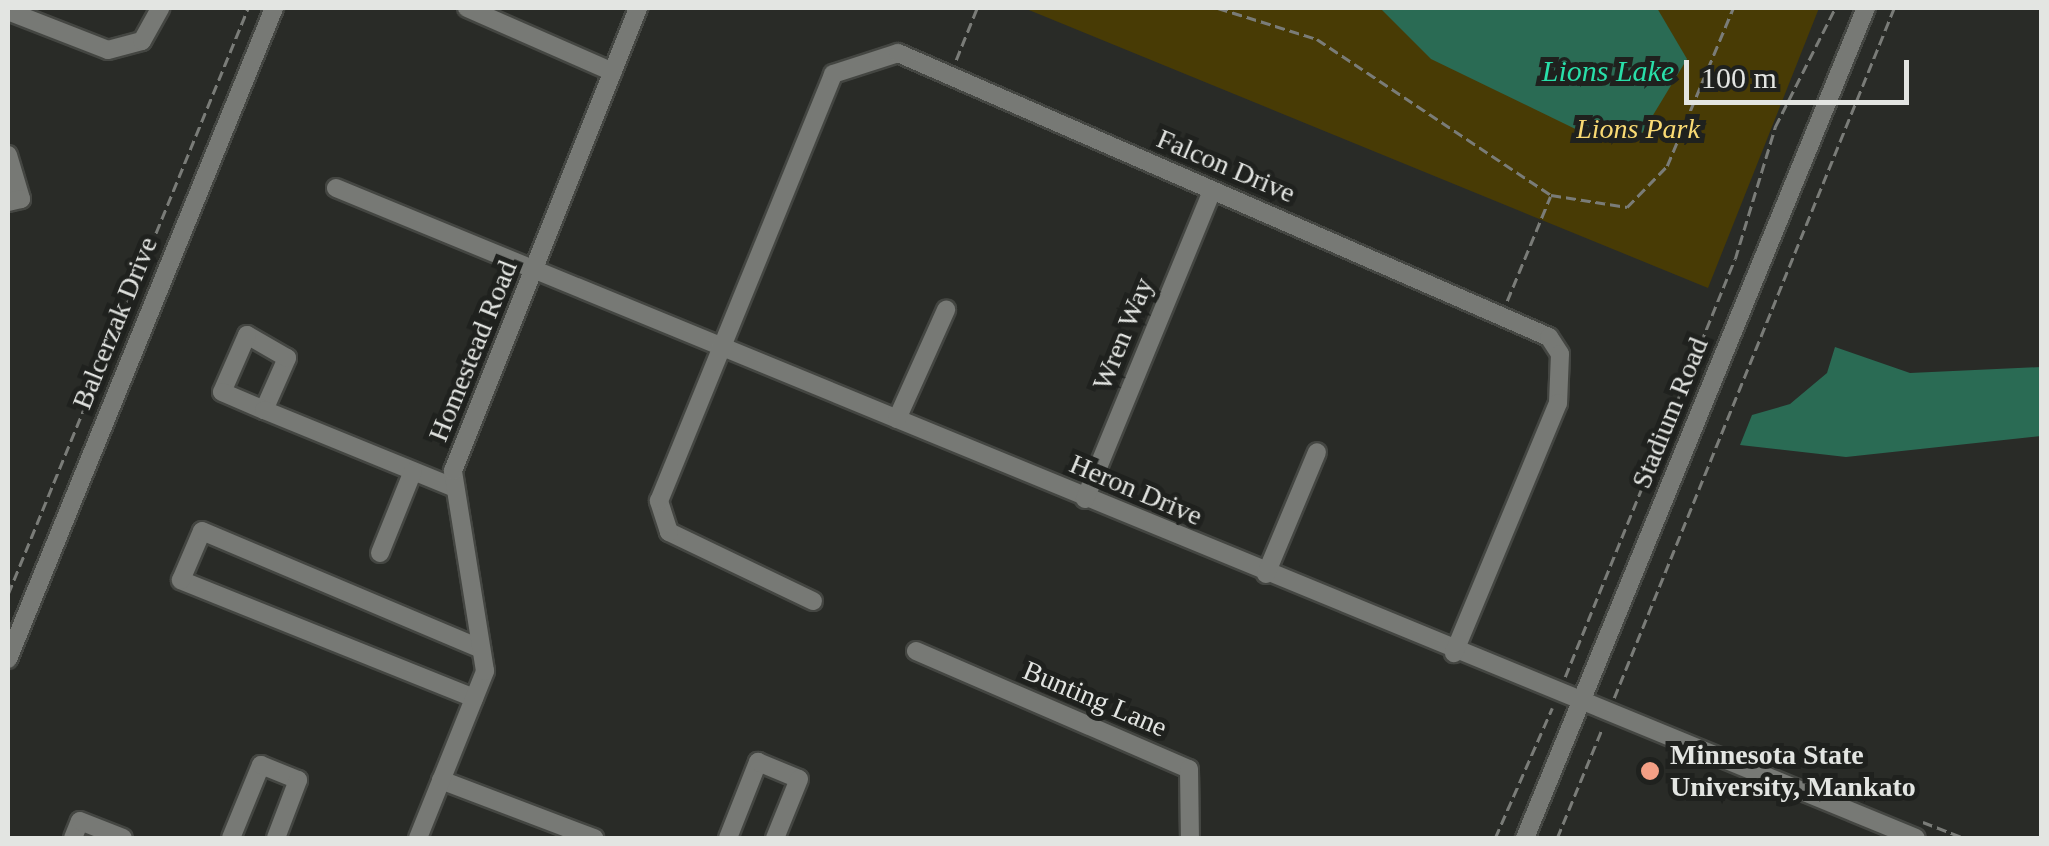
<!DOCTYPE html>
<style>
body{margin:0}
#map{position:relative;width:2049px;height:846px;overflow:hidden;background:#292b27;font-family:"Times New Roman",serif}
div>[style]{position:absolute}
.green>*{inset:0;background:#483b05}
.water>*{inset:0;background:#2a6b54}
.path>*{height:2.5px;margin-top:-1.25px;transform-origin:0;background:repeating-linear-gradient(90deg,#7a7c78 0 10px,transparent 0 15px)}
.roads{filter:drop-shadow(2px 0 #444642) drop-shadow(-2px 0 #444642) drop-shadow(0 2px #444642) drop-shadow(0 -2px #444642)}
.minor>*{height:18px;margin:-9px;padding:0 9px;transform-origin:9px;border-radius:9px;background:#777975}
.dots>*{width:28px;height:28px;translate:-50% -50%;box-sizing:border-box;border:5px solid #1f211e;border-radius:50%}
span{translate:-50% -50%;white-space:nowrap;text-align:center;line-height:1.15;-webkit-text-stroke:10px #1f211e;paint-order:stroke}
.park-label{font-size:28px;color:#f9da74;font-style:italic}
.street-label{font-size:28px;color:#e3e5e2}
.poi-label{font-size:28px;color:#e3e5e2;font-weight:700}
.left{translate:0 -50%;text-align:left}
.water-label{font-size:30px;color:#29dfa9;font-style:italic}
.frame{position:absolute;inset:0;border:10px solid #e3e5e2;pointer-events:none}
.scale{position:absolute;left:1684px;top:60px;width:225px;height:45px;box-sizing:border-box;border:5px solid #e3e5e2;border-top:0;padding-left:12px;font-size:30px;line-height:35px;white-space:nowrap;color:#e3e5e2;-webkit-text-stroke:8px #1f211e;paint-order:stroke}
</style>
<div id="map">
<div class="green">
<i style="clip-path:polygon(1024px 8px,1819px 8px,1708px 288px)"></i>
</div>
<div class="water">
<i style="clip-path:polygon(1380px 8px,1657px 8px,1687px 59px,1641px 135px,1598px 140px,1431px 59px)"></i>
<i style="clip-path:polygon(1835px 347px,1910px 373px,2041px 367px,2041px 436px,1846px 457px,1740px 445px,1752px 415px,1790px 404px,1827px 373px)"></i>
</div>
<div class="path">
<i style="left:1218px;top:8px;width:104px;rotate:17.4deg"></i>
<i style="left:1317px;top:39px;width:281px;rotate:33.7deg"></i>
<i style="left:1551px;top:195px;width:77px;rotate:9deg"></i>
<i style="left:1627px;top:207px;width:57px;rotate:-45.7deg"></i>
<i style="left:1667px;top:166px;width:171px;rotate:-67.3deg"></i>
<i style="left:956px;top:60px;width:56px;rotate:-68deg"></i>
<i style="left:1507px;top:301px;width:113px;rotate:-67.5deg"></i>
<i style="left:8px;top:594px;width:633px;rotate:-67.73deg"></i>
<i style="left:1565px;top:677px;width:451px;rotate:-67.9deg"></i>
<i style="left:1735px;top:259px;width:138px;rotate:-73.1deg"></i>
<i style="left:1775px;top:127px;width:133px;rotate:-63.2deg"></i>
<i style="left:1614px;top:698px;width:745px;rotate:-67.91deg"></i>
<i style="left:1923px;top:822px;width:44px;rotate:21.3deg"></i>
<i style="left:1495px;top:838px;width:142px;rotate:-66.3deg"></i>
<i style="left:1557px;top:838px;width:118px;rotate:-67.6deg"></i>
</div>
<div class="roads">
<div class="minor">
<i style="left:467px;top:8px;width:159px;rotate:23.7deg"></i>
<i style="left:8px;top:11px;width:107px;rotate:21.3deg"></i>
<i style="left:108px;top:50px;width:35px;rotate:-15deg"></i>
<i style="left:142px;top:41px;width:38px;rotate:-61deg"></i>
<i style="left:8px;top:155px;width:46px;rotate:73.5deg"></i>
<i style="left:21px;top:199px;width:13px;rotate:167deg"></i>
<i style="left:336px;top:188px;width:1708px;rotate:22.36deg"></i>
<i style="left:264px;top:410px;width:57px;rotate:-66.1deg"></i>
<i style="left:287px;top:358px;width:46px;rotate:-150.1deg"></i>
<i style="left:247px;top:335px;width:62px;rotate:113.7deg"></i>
<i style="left:222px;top:392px;width:46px;rotate:23.2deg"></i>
<i style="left:264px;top:410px;width:206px;rotate:22.2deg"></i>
<i style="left:897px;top:419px;width:120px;rotate:-65.8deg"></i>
<i style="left:1085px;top:499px;width:333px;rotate:-67.6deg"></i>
<i style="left:380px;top:553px;width:88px;rotate:-68.1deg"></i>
<i style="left:1266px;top:574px;width:132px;rotate:-67.3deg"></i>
<i style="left:813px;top:601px;width:160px;rotate:-154.4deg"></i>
<i style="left:669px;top:532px;width:33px;rotate:-108deg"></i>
<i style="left:659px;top:501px;width:461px;rotate:-67.8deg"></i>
<i style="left:833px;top:74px;width:68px;rotate:-17.9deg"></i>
<i style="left:898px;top:53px;width:710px;rotate:23.57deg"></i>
<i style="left:1549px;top:337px;width:20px;rotate:57deg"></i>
<i style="left:1560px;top:354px;width:49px;rotate:92.3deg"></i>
<i style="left:1558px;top:403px;width:271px;rotate:112.6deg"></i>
<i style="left:916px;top:651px;width:297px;rotate:23.4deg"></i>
<i style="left:1189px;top:769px;width:69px;rotate:89.2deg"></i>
<i style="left:8px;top:659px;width:703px;rotate:-67.77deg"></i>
<i style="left:474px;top:698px;width:316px;rotate:-158.1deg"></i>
<i style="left:181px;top:580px;width:53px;rotate:-66.8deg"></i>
<i style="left:202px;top:531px;width:303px;rotate:22.9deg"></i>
<i style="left:441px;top:780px;width:164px;rotate:20.8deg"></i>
<i style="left:73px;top:838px;width:18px;rotate:-68deg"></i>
<i style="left:80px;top:821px;width:46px;rotate:21.6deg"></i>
<i style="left:231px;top:838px;width:79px;rotate:-67.7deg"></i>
<i style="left:261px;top:765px;width:40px;rotate:22deg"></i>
<i style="left:298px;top:780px;width:62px;rotate:110.8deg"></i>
<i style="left:418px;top:838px;width:180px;rotate:-68.1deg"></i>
<i style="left:485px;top:671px;width:203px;rotate:-99.1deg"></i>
<i style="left:453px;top:471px;width:499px;rotate:-68.2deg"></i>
<i style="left:728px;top:838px;width:82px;rotate:-68.5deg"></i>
<i style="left:758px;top:762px;width:44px;rotate:22.5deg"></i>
<i style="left:799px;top:779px;width:64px;rotate:112.1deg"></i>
<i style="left:1525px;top:838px;width:897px;rotate:-67.67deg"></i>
</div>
</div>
<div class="dots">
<i style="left:1650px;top:771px;background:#f39f85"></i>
</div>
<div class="park-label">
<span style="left:1638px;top:129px">Lions Park</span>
</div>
<div class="street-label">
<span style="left:1226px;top:166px;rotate:23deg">Falcon Drive</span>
<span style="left:115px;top:323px;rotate:-68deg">Balcerzak Drive</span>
<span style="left:1123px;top:334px;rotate:-68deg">Wren Way</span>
<span style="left:473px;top:351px;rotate:-68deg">Homestead Road</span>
<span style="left:1670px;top:413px;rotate:-68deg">Stadium Road</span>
<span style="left:1136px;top:490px;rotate:23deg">Heron Drive</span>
<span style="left:1095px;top:699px;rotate:23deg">Bunting Lane</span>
</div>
<div class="poi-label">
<span class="left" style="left:1670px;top:771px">Minnesota State<br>University, Mankato</span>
</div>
<div class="water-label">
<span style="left:1608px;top:71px">Lions Lake</span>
</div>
<div class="frame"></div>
<div class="scale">100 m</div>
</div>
